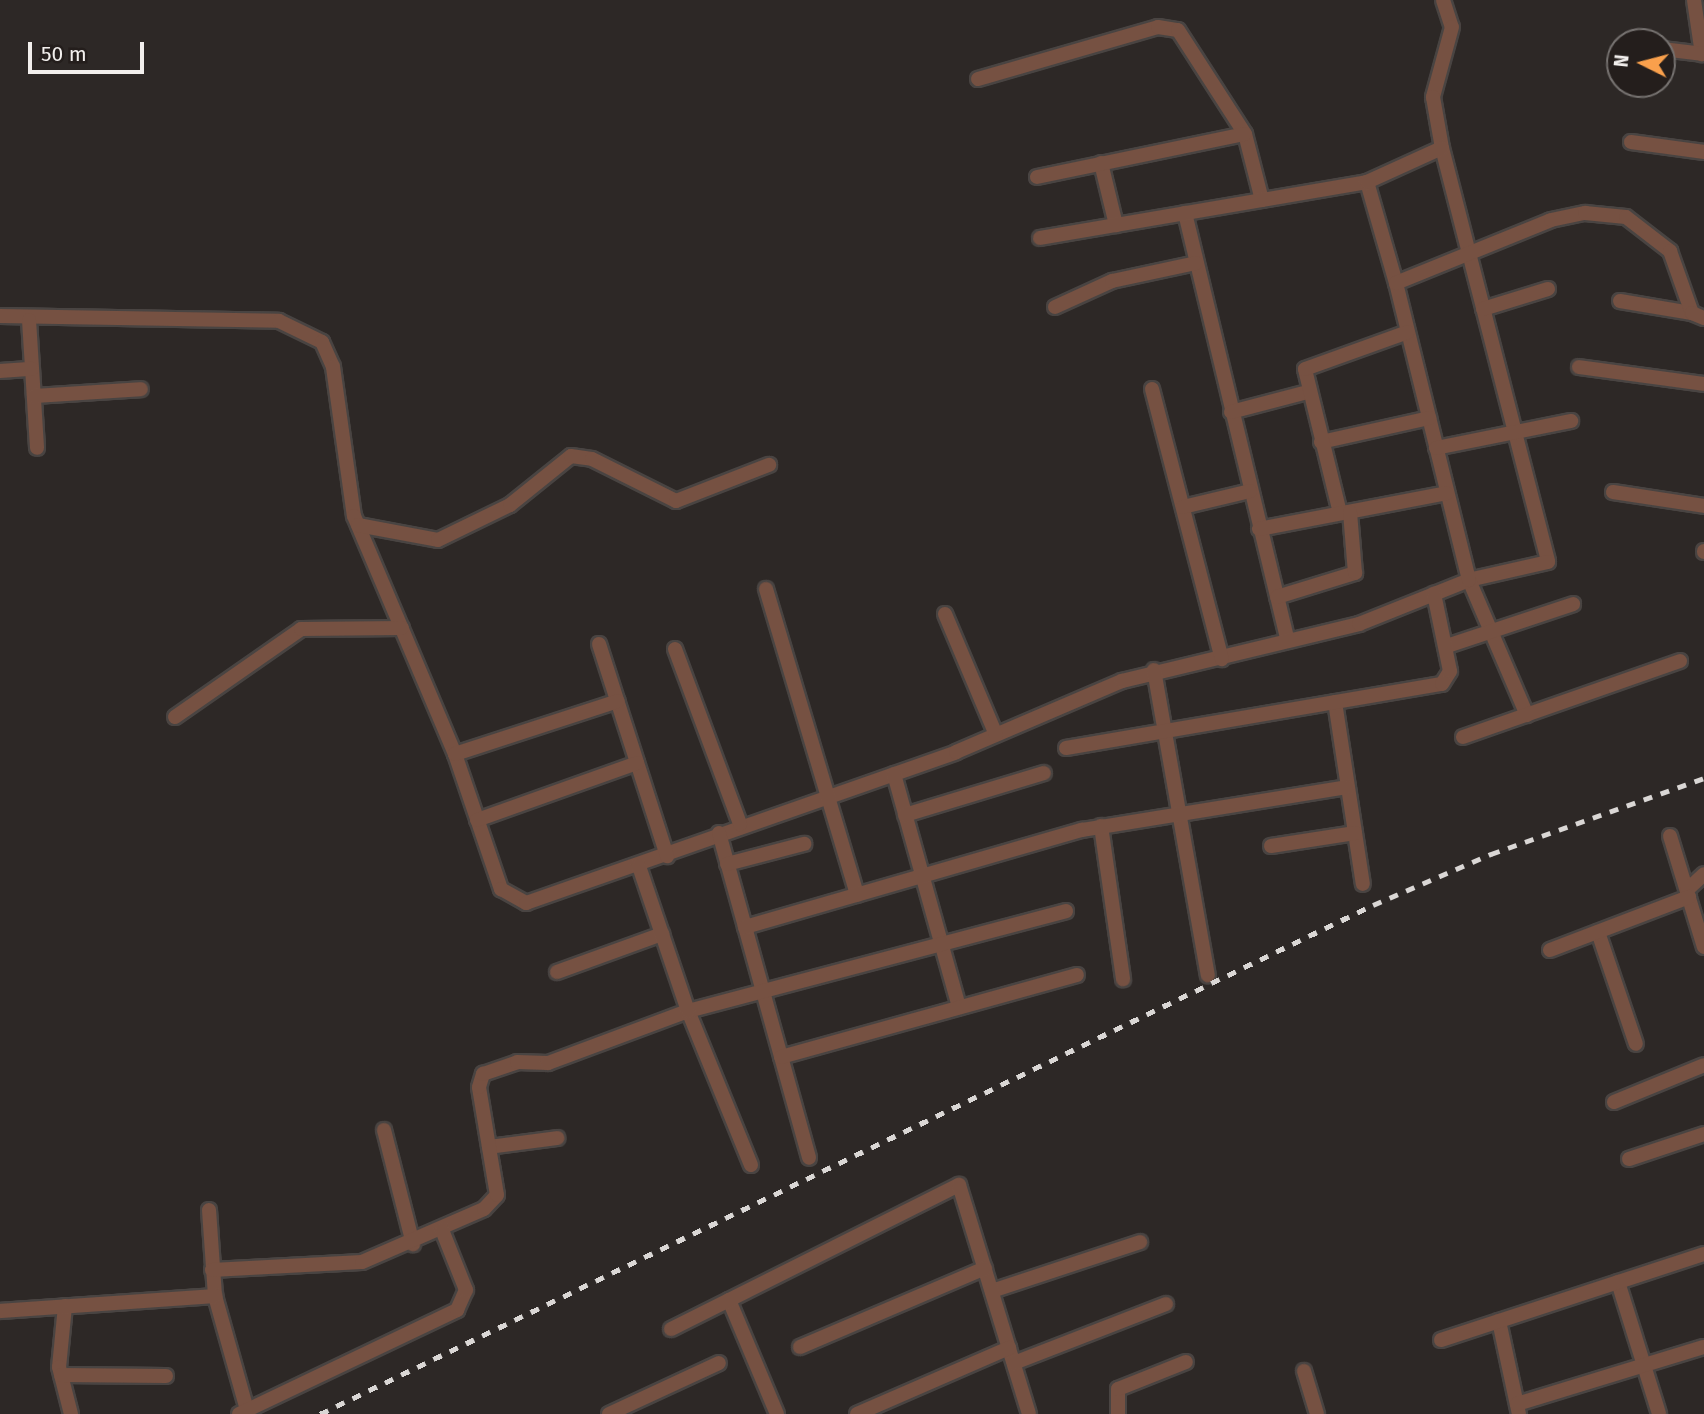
<!DOCTYPE html>
<style>
body{margin:0}
#map{position:relative;width:1704px;height:1414px;overflow:hidden;background:#2d2826;font-family:"Fira Sans",sans-serif}
div>[style]{position:absolute}
.roads{filter:drop-shadow(2px 0 #494442) drop-shadow(-2px 0 #494442) drop-shadow(0 2px #494442) drop-shadow(0 -2px #494442)}
.minor>*{height:14px;margin:-7px;padding:0 7px;transform-origin:7px;border-radius:7px;background:#765142}
.rail>*{height:4.5px;margin-top:-2.25px;transform-origin:0;background:repeating-linear-gradient(90deg,#dad7d5 0 9px,transparent 0 18px)}
span{translate:-50% -50%;white-space:nowrap;text-align:center;line-height:1.15;-webkit-text-stroke:5px #241e1c;paint-order:stroke}
.north{position:absolute;left:1606px;top:28px;width:70px;height:70px;box-sizing:border-box;background:#241e1c;border:2px solid #767270;border-radius:50%;rotate:276deg;font-size:19px;font-weight:700;line-height:28px;text-align:center;color:#f2efed}
.north::after{content:'';display:block;margin:auto;width:24px;height:32px;background:#f9a04c;clip-path:polygon(50% 0,100% 100%,50% 72%,0 100%)}
.scale{position:absolute;left:28px;top:42px;width:116px;height:32px;box-sizing:border-box;border:4px solid #f2efed;border-top:0;padding-left:9px;font-size:21px;line-height:24px;white-space:nowrap;color:#f2efed;-webkit-text-stroke:5px #241e1c;paint-order:stroke}
</style>
<div id="map">
<div class="roads">
<div class="minor">
<i style="left:1443px;top:0;width:28px;rotate:72deg"></i>
<i style="left:1452px;top:27px;width:73px;rotate:105.2deg"></i>
<i style="left:1433px;top:97px;width:52px;rotate:80deg"></i>
<i style="left:1442px;top:148px;width:427px;rotate:75.6deg"></i>
<i style="left:1548px;top:562px;width:81px;rotate:167.2deg"></i>
<i style="left:1469px;top:580px;width:147px;rotate:66.8deg"></i>
<i style="left:1694px;top:0;width:55px;rotate:81.6deg"></i>
<i style="left:1662px;top:49px;width:42px;rotate:6.8deg"></i>
<i style="left:978px;top:79px;width:187px;rotate:-16.1deg"></i>
<i style="left:1158px;top:27px;width:20px;rotate:9deg"></i>
<i style="left:1178px;top:30px;width:124px;rotate:57.2deg"></i>
<i style="left:1245px;top:134px;width:68px;rotate:75.6deg"></i>
<i style="left:1631px;top:142px;width:74px;rotate:7.8deg"></i>
<i style="left:1101px;top:163px;width:64px;rotate:76.4deg"></i>
<i style="left:1037px;top:177px;width:212px;rotate:-11.7deg"></i>
<i style="left:1367px;top:182px;width:105px;rotate:74deg"></i>
<i style="left:1185px;top:213px;width:440px;rotate:76.5deg"></i>
<i style="left:1040px;top:238px;width:332px;rotate:-9.7deg"></i>
<i style="left:1367px;top:182px;width:82px;rotate:-24.4deg"></i>
<i style="left:1620px;top:301px;width:73px;rotate:9.5deg"></i>
<i style="left:1055px;top:307px;width:63px;rotate:-24.5deg"></i>
<i style="left:1112px;top:281px;width:86px;rotate:-12.1deg"></i>
<i style="left:1483px;top:309px;width:68px;rotate:-17.1deg"></i>
<i style="left:0;top:316px;width:279px;rotate:1deg"></i>
<i style="left:279px;top:321px;width:48px;rotate:26deg"></i>
<i style="left:322px;top:342px;width:27px;rotate:66deg"></i>
<i style="left:333px;top:367px;width:150px;rotate:82deg"></i>
<i style="left:354px;top:516px;width:259px;rotate:67deg"></i>
<i style="left:455px;top:754px;width:143px;rotate:71.2deg"></i>
<i style="left:501px;top:889px;width:29px;rotate:29deg"></i>
<i style="left:526px;top:903px;width:456px;rotate:-19.3deg"></i>
<i style="left:956px;top:752px;width:181px;rotate:-23.2deg"></i>
<i style="left:1122px;top:681px;width:244px;rotate:-13.5deg"></i>
<i style="left:1359px;top:624px;width:118px;rotate:-21.8deg"></i>
<i style="left:1469px;top:580px;width:306px;rotate:-103.8deg"></i>
<i style="left:1396px;top:283px;width:167px;rotate:-22.1deg"></i>
<i style="left:1551px;top:220px;width:35px;rotate:-12deg"></i>
<i style="left:1585px;top:213px;width:41px;rotate:5.6deg"></i>
<i style="left:1626px;top:217px;width:56px;rotate:37.7deg"></i>
<i style="left:1670px;top:251px;width:66px;rotate:70.5deg"></i>
<i style="left:1692px;top:313px;width:13px;rotate:23deg"></i>
<i style="left:29px;top:320px;width:128px;rotate:86.4deg"></i>
<i style="left:1579px;top:367px;width:126px;rotate:7.7deg"></i>
<i style="left:0;top:371px;width:32px;rotate:-4deg"></i>
<i style="left:1152px;top:389px;width:279px;rotate:75.5deg"></i>
<i style="left:34px;top:396px;width:107px;rotate:-3.7deg"></i>
<i style="left:1231px;top:412px;width:80px;rotate:-14.6deg"></i>
<i style="left:1321px;top:442px;width:111px;rotate:-12.5deg"></i>
<i style="left:1436px;top:448px;width:138px;rotate:-11.3deg"></i>
<i style="left:1613px;top:492px;width:92px;rotate:8.7deg"></i>
<i style="left:1183px;top:507px;width:69px;rotate:-13.4deg"></i>
<i style="left:1340px;top:513px;width:148px;rotate:-103.7deg"></i>
<i style="left:1305px;top:369px;width:109px;rotate:-19.8deg"></i>
<i style="left:358px;top:525px;width:81px;rotate:10.6deg"></i>
<i style="left:438px;top:540px;width:80px;rotate:-25.9deg"></i>
<i style="left:510px;top:505px;width:78px;rotate:-38.8deg"></i>
<i style="left:571px;top:456px;width:21px;rotate:8deg"></i>
<i style="left:592px;top:459px;width:94px;rotate:26.6deg"></i>
<i style="left:676px;top:501px;width:100px;rotate:-21.2deg"></i>
<i style="left:1259px;top:529px;width:191px;rotate:-10.8deg"></i>
<i style="left:1704px;top:552px;width:1px;rotate:-90deg"></i>
<i style="left:766px;top:589px;width:319px;rotate:73.4deg"></i>
<i style="left:1277px;top:597px;width:82px;rotate:-17.1deg"></i>
<i style="left:1355px;top:573px;width:61px;rotate:-94.7deg"></i>
<i style="left:945px;top:614px;width:131px;rotate:67.1deg"></i>
<i style="left:599px;top:644px;width:223px;rotate:72.2deg"></i>
<i style="left:1447px;top:646px;width:133px;rotate:-18.4deg"></i>
<i style="left:675px;top:649px;width:187px;rotate:69.6deg"></i>
<i style="left:1154px;top:670px;width:310px;rotate:80deg"></i>
<i style="left:1335px;top:702px;width:184px;rotate:81.3deg"></i>
<i style="left:175px;top:717px;width:154px;rotate:-34.9deg"></i>
<i style="left:301px;top:629px;width:101px;rotate:-0.6deg"></i>
<i style="left:1463px;top:737px;width:230px;rotate:-19.3deg"></i>
<i style="left:1066px;top:748px;width:381px;rotate:-9.7deg"></i>
<i style="left:1442px;top:684px;width:15px;rotate:-58deg"></i>
<i style="left:1450px;top:671px;width:79px;rotate:-101.7deg"></i>
<i style="left:455px;top:754px;width:171px;rotate:-18deg"></i>
<i style="left:894px;top:774px;width:242px;rotate:74.4deg"></i>
<i style="left:905px;top:815px;width:145px;rotate:-16.8deg"></i>
<i style="left:477px;top:820px;width:170px;rotate:-19.6deg"></i>
<i style="left:1101px;top:826px;width:155px;rotate:81.8deg"></i>
<i style="left:719px;top:833px;width:337px;rotate:74.5deg"></i>
<i style="left:1670px;top:836px;width:116px;rotate:73deg"></i>
<i style="left:1271px;top:846px;width:85px;rotate:-8.8deg"></i>
<i style="left:727px;top:864px;width:80px;rotate:-14.6deg"></i>
<i style="left:1687px;top:890px;width:23px;rotate:-43deg"></i>
<i style="left:745px;top:927px;width:351px;rotate:-16.1deg"></i>
<i style="left:1082px;top:830px;width:269px;rotate:-9.2deg"></i>
<i style="left:1598px;top:932px;width:118px;rotate:71.3deg"></i>
<i style="left:1550px;top:950px;width:149px;rotate:-20.9deg"></i>
<i style="left:557px;top:972px;width:112px;rotate:-19.9deg"></i>
<i style="left:781px;top:1057px;width:307px;rotate:-15.5deg"></i>
<i style="left:1614px;top:1102px;width:97px;rotate:-22.3deg"></i>
<i style="left:384px;top:1130px;width:118px;rotate:75.7deg"></i>
<i style="left:489px;top:1147px;width:69px;rotate:-7.5deg"></i>
<i style="left:1629px;top:1159px;width:79px;rotate:-18.4deg"></i>
<i style="left:751px;top:1165px;width:166px;rotate:-112.2deg"></i>
<i style="left:688px;top:1011px;width:391px;rotate:-14.8deg"></i>
<i style="left:209px;top:1210px;width:86px;rotate:86deg"></i>
<i style="left:215px;top:1296px;width:118px;rotate:74.3deg"></i>
<i style="left:212px;top:1270px;width:150px;rotate:-3.1deg"></i>
<i style="left:362px;top:1262px;width:133px;rotate:-23.5deg"></i>
<i style="left:484px;top:1209px;width:19px;rotate:-47deg"></i>
<i style="left:497px;top:1195px;width:109px;rotate:-99.5deg"></i>
<i style="left:479px;top:1087px;width:14px;rotate:-73deg"></i>
<i style="left:483px;top:1074px;width:36px;rotate:-19deg"></i>
<i style="left:517px;top:1062px;width:31px;rotate:2deg"></i>
<i style="left:548px;top:1063px;width:149px;rotate:-20.4deg"></i>
<i style="left:688px;top:1011px;width:153px;rotate:-108.7deg"></i>
<i style="left:1618px;top:1282px;width:138px;rotate:72.7deg"></i>
<i style="left:992px;top:1291px;width:156px;rotate:-18.3deg"></i>
<i style="left:729px;top:1300px;width:124px;rotate:67.2deg"></i>
<i style="left:65px;top:1306px;width:61px;rotate:95.6deg"></i>
<i style="left:59px;top:1367px;width:49px;rotate:75.7deg"></i>
<i style="left:0;top:1311px;width:216px;rotate:-4deg"></i>
<i style="left:1499px;top:1321px;width:95px;rotate:77.9deg"></i>
<i style="left:671px;top:1329px;width:322px;rotate:-26.6deg"></i>
<i style="left:959px;top:1185px;width:239px;rotate:73deg"></i>
<i style="left:1441px;top:1340px;width:277px;rotate:-18.1deg"></i>
<i style="left:800px;top:1347px;width:201px;rotate:-23.1deg"></i>
<i style="left:1014px;top:1363px;width:163px;rotate:-21.2deg"></i>
<i style="left:1304px;top:1371px;width:45px;rotate:73.2deg"></i>
<i style="left:61px;top:1375px;width:105px;rotate:0.5deg"></i>
<i style="left:1517px;top:1404px;width:195px;rotate:-17deg"></i>
<i style="left:239px;top:1414px;width:242px;rotate:-25.5deg"></i>
<i style="left:457px;top:1310px;width:22px;rotate:-66deg"></i>
<i style="left:466px;top:1290px;width:65px;rotate:-111.8deg"></i>
<i style="left:609px;top:1414px;width:121px;rotate:-24.9deg"></i>
<i style="left:857px;top:1414px;width:166px;rotate:-23.5deg"></i>
<i style="left:1118px;top:1414px;width:25px;rotate:-90deg"></i>
<i style="left:1118px;top:1389px;width:73px;rotate:-21.7deg"></i>
</div>
</div>
<div class="rail">
<i style="left:320px;top:1414px;width:1170px;rotate:-25.8deg"></i>
<i style="left:1373px;top:905px;width:129px;rotate:-23.4deg"></i>
<i style="left:1491px;top:854px;width:226px;rotate:-19.6deg"></i>
</div>
<div class="north">N</div>
<div class="scale">50 m</div>
</div>
